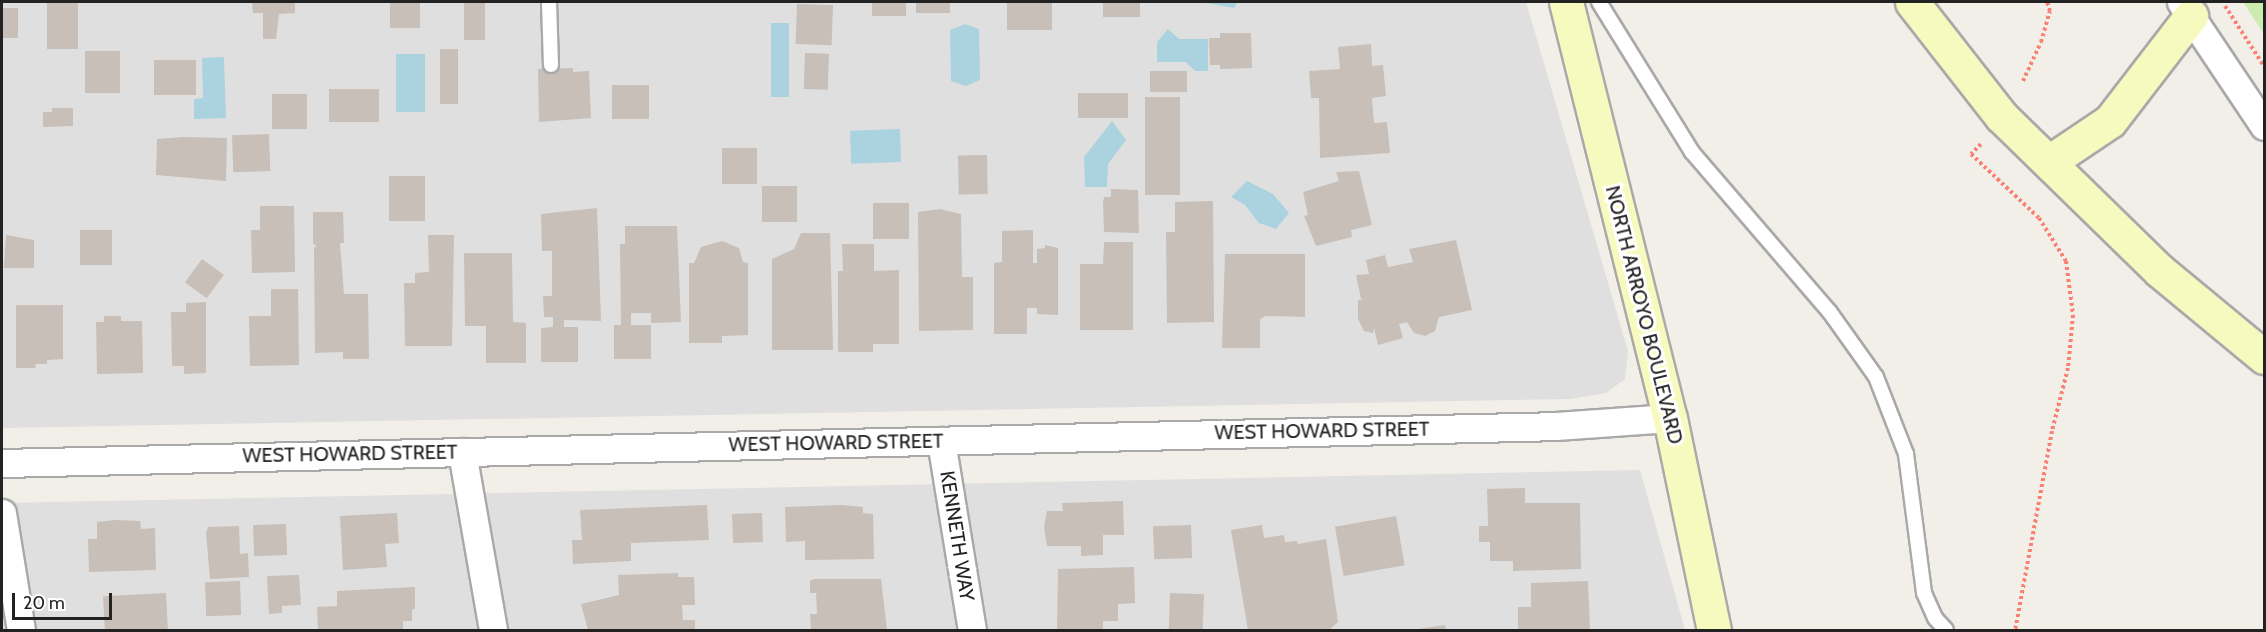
<!DOCTYPE html>
<style>
body{margin:0}
#map{position:relative;width:2266px;height:632px;overflow:hidden;background:#f2efe9;font-family:Cabin,sans-serif}
div>[style]{position:absolute}
.residential>*{inset:0;background:#e0dfdf}
.grass>*{inset:0;background:#cdebb0}
.water>*{inset:0;background:#aad3df;transform-origin:0 0}
.building>*{inset:0;background:#c7bfb8;transform-origin:0 0}
.path>*{height:4px;margin-top:-2px;transform-origin:0;background:repeating-linear-gradient(90deg,#fa8072 0 3px,transparent 0 6px)}
.roads{filter:drop-shadow(2px 0 #a9a9a9) drop-shadow(-2px 0 #a9a9a9) drop-shadow(0 2px #a9a9a9) drop-shadow(0 -2px #a9a9a9)}
.lane>*{height:14px;margin:-7px;padding:0 7px;transform-origin:7px;border-radius:7px;background:#fff}
.street>*{height:27px;margin:-13.5px;padding:0 13.5px;transform-origin:13.5px;border-radius:13.5px;background:#fff}
.secondary>*{height:33px;margin:-16.5px;padding:0 16.5px;transform-origin:16.5px;border-radius:16.5px;background:#f7fabf}
span{translate:-50% -50%;white-space:nowrap;text-align:center;line-height:1.15;-webkit-text-stroke:6px #fff;paint-order:stroke}
.street-label{font-size:20px;color:#222}
.frame{position:absolute;inset:0;border:3px solid #222;pointer-events:none}
.scale{position:absolute;left:12px;top:593px;width:100px;height:27px;box-sizing:border-box;border:3px solid #222;border-top:0;padding-left:8px;font-size:18px;line-height:21px;white-space:nowrap;color:#222;-webkit-text-stroke:4px #fff;paint-order:stroke}
</style>
<div id="map">
<div class="residential">
<i style="clip-path:polygon(2px 2px,1526px 2px,1628px 351px,1625px 379px,1606px 393px,1571px 399px,2px 428px)"></i>
<i style="clip-path:polygon(1640px 470px,1685px 630px,2px 630px,2px 503px)"></i>
</div>
<div class="grass">
<i style="clip-path:polygon(2243px 2px,2264px 2px,2264px 34px)"></i>
</div>
<div class="water">
<i style="clip-path:polygon(1201px 2px,1238px 2px,1234px 8px)"></i>
<i style="left:771px;top:23px;width:18px;height:74px"></i>
<i style="clip-path:polygon(965px 24px,979px 29px,980px 80px,966px 86px,951px 81px,950px 30px)"></i>
<i style="clip-path:polygon(1168px 29px,1179px 39px,1208px 39px,1208px 71px,1195px 71px,1186px 62px,1157px 62px,1157px 42px)"></i>
<i style="left:396px;top:54px;width:29px;height:58px"></i>
<i style="clip-path:polygon(224px 57px,226px 118px,194px 119px,194px 99px,203px 98px,202px 58px)"></i>
<i style="clip-path:polygon(1112px 121px,1126px 140px,1108px 164px,1107px 187px,1085px 187px,1084px 157px)"></i>
<i style="left:900px;top:129px;width:33px;height:50px;rotate:88deg"></i>
<i style="clip-path:polygon(1247px 181px,1273px 194px,1289px 213px,1276px 229px,1259px 223px,1245px 205px,1231px 197px)"></i>
</div>
<div class="building">
<i style="left:47px;top:2px;width:31px;height:47px"></i>
<i style="clip-path:polygon(252px 2px,295px 2px,295px 13px,279px 14px,276px 39px,263px 39px,263px 13px,253px 13px)"></i>
<i style="left:390px;top:2px;width:30px;height:26px"></i>
<i style="left:464px;top:2px;width:21px;height:38px"></i>
<i style="left:872px;top:2px;width:34px;height:14px"></i>
<i style="left:916px;top:2px;width:34px;height:11px"></i>
<i style="left:1007px;top:2px;width:45px;height:28px"></i>
<i style="left:1103px;top:2px;width:37px;height:15px"></i>
<i style="left:797px;top:4px;width:36px;height:40px;rotate:2deg"></i>
<i style="left:3px;top:8px;width:15px;height:30px"></i>
<i style="clip-path:polygon(1220px 33px,1251px 33px,1252px 68px,1220px 69px,1220px 65px,1210px 65px,1209px 38px,1220px 38px)"></i>
<i style="clip-path:polygon(1371px 44px,1372px 66px,1383px 65px,1386px 96px,1372px 98px,1374px 123px,1387px 122px,1390px 153px,1320px 158px,1319px 98px,1311px 98px,1309px 71px,1340px 69px,1338px 47px)"></i>
<i style="left:440px;top:49px;width:18px;height:55px"></i>
<i style="left:85px;top:51px;width:35px;height:42px"></i>
<i style="left:805px;top:53px;width:24px;height:36px;rotate:2deg"></i>
<i style="left:154px;top:60px;width:42px;height:35px"></i>
<i style="clip-path:polygon(573px 68px,573px 72px,589px 71px,591px 118px,539px 122px,538px 69px)"></i>
<i style="left:1187px;top:71px;width:21px;height:37px;rotate:90deg"></i>
<i style="left:649px;top:85px;width:34px;height:37px;rotate:90deg"></i>
<i style="left:329px;top:89px;width:50px;height:33px"></i>
<i style="left:1128px;top:93px;width:25px;height:50px;rotate:90deg"></i>
<i style="left:272px;top:94px;width:35px;height:35px"></i>
<i style="left:1180px;top:97px;width:98px;height:35px;rotate:90deg"></i>
<i style="clip-path:polygon(52px 108px,73px 108px,73px 126px,43px 127px,43px 112px,52px 112px)"></i>
<i style="left:269px;top:134px;width:37px;height:37px;rotate:88deg"></i>
<i style="clip-path:polygon(183px 137px,227px 138px,226px 181px,156px 175px,157px 139px)"></i>
<i style="left:722px;top:148px;width:35px;height:36px"></i>
<i style="left:987px;top:155px;width:39px;height:29px;rotate:89deg"></i>
<i style="clip-path:polygon(1359px 171px,1372px 225px,1351px 230px,1352px 237px,1316px 246px,1304px 216px,1308px 215px,1303px 192px,1339px 181px,1336px 172px)"></i>
<i style="left:389px;top:176px;width:36px;height:45px"></i>
<i style="left:797px;top:186px;width:36px;height:35px;rotate:90deg"></i>
<i style="clip-path:polygon(1111px 189px,1138px 190px,1139px 233px,1104px 232px,1103px 203px,1104px 197px,1111px 197px)"></i>
<i style="clip-path:polygon(1213px 201px,1214px 322px,1167px 323px,1166px 232px,1175px 232px,1175px 202px)"></i>
<i style="left:873px;top:203px;width:36px;height:36px"></i>
<i style="clip-path:polygon(260px 206px,294px 206px,295px 272px,252px 273px,251px 230px,260px 230px)"></i>
<i style="clip-path:polygon(597px 208px,601px 321px,564px 320px,564px 327px,578px 327px,578px 362px,541px 362px,541px 328px,553px 327px,553px 317px,544px 317px,543px 296px,552px 296px,552px 251px,542px 251px,541px 214px)"></i>
<i style="clip-path:polygon(940px 209px,961px 214px,962px 277px,973px 277px,973px 330px,919px 331px,918px 212px)"></i>
<i style="clip-path:polygon(313px 212px,343px 212px,344px 243px,340px 243px,344px 294px,368px 294px,369px 359px,343px 359px,343px 352px,315px 353px,314px 247px,317px 247px,313px 243px)"></i>
<i style="clip-path:polygon(625px 226px,677px 226px,681px 322px,651px 323px,651px 313px,631px 313px,631px 325px,651px 325px,651px 359px,614px 359px,614px 325px,621px 325px,620px 244px,625px 244px)"></i>
<i style="left:80px;top:230px;width:32px;height:35px"></i>
<i style="clip-path:polygon(1033px 230px,1033px 263px,1037px 263px,1037px 249px,1045px 248px,1045px 245px,1058px 248px,1058px 315px,1037px 314px,1037px 308px,1027px 308px,1027px 334px,994px 334px,994px 263px,1002px 262px,1002px 231px)"></i>
<i style="clip-path:polygon(801px 233px,830px 233px,833px 350px,772px 350px,772px 259px,794px 249px)"></i>
<i style="clip-path:polygon(6px 235px,34px 240px,34px 268px,4px 268px)"></i>
<i style="clip-path:polygon(428px 235px,454px 235px,452px 346px,405px 346px,404px 283px,415px 283px,415px 273px,429px 272px)"></i>
<i style="clip-path:polygon(1456px 240px,1472px 310px,1439px 317px,1435px 331px,1425px 336px,1414px 333px,1407px 322px,1399px 324px,1403px 338px,1378px 345px,1374px 328px,1373px 333px,1364px 331px,1358px 319px,1358px 300px,1365px 299px,1361px 299px,1356px 275px,1369px 274px,1366px 260px,1385px 255px,1388px 267px,1413px 262px,1409px 249px)"></i>
<i style="clip-path:polygon(722px 241px,739px 248px,743px 262px,748px 263px,748px 335px,722px 336px,722px 343px,689px 343px,689px 263px,694px 263px,701px 247px)"></i>
<i style="clip-path:polygon(1104px 242px,1133px 242px,1133px 330px,1080px 330px,1080px 264px,1103px 264px)"></i>
<i style="clip-path:polygon(842px 244px,874px 244px,874px 271px,899px 270px,899px 344px,873px 344px,873px 352px,838px 352px,838px 271px,843px 271px)"></i>
<i style="clip-path:polygon(464px 253px,512px 253px,513px 322px,526px 323px,526px 363px,486px 363px,486px 326px,465px 326px)"></i>
<i style="clip-path:polygon(1225px 254px,1305px 254px,1305px 317px,1266px 316px,1260px 319px,1260px 348px,1222px 348px)"></i>
<i style="left:202px;top:259px;width:27px;height:29px;rotate:36deg"></i>
<i style="clip-path:polygon(271px 289px,298px 289px,299px 365px,250px 366px,249px 316px,271px 316px)"></i>
<i style="clip-path:polygon(206px 302px,206px 373px,184px 374px,184px 366px,172px 366px,171px 312px,186px 312px,186px 303px)"></i>
<i style="clip-path:polygon(16px 305px,63px 305px,63px 359px,47px 360px,47px 364px,35px 364px,36px 368px,16px 368px)"></i>
<i style="clip-path:polygon(104px 316px,121px 316px,121px 321px,142px 321px,143px 373px,97px 374px,96px 322px,104px 322px)"></i>
<i style="clip-path:polygon(1525px 488px,1525px 503px,1580px 503px,1581px 569px,1513px 571px,1513px 561px,1490px 561px,1490px 542px,1479px 542px,1479px 526px,1488px 526px,1487px 489px)"></i>
<i style="clip-path:polygon(1123px 501px,1124px 535px,1103px 535px,1103px 555px,1081px 556px,1081px 546px,1047px 546px,1044px 527px,1047px 511px,1063px 511px,1062px 503px)"></i>
<i style="clip-path:polygon(707px 505px,709px 540px,631px 543px,631px 561px,573px 564px,572px 540px,582px 540px,580px 510px)"></i>
<i style="clip-path:polygon(841px 505px,863px 507px,863px 513px,873px 514px,874px 559px,805px 560px,805px 541px,786px 542px,785px 507px)"></i>
<i style="clip-path:polygon(397px 513px,399px 543px,385px 544px,387px 567px,343px 570px,340px 516px)"></i>
<i style="left:762px;top:513px;width:29px;height:30px;rotate:88deg"></i>
<i style="left:1396px;top:516px;width:50px;height:62px;rotate:80deg"></i>
<i style="clip-path:polygon(115px 520px,140px 521px,141px 529px,155px 528px,156px 570px,89px 572px,88px 539px,97px 539px,97px 522px)"></i>
<i style="left:286px;top:524px;width:31px;height:33px;rotate:88deg"></i>
<i style="left:1191px;top:525px;width:33px;height:38px;rotate:88deg"></i>
<i style="clip-path:polygon(1262px 525px,1264px 538px,1284px 535px,1285px 542px,1297px 541px,1298px 544px,1326px 539px,1338px 622px,1329px 630px,1248px 630px,1231px 530px)"></i>
<i style="clip-path:polygon(239px 526px,240px 554px,248px 553px,249px 577px,210px 579px,206px 533px,208px 527px)"></i>
<i style="clip-path:polygon(1134px 567px,1135px 603px,1118px 604px,1118px 621px,1103px 621px,1103px 630px,1057px 630px,1058px 569px)"></i>
<i style="clip-path:polygon(678px 573px,678px 577px,694px 577px,695px 605px,682px 605px,683px 620px,695px 620px,695px 630px,588px 630px,581px 604px,619px 595px,618px 575px)"></i>
<i style="clip-path:polygon(299px 575px,301px 605px,282px 606px,282px 613px,269px 614px,267px 576px)"></i>
<i style="clip-path:polygon(814px 579px,881px 579px,887px 630px,811px 630px,810px 614px,817px 614px,816px 593px,810px 593px,810px 581px)"></i>
<i style="left:240px;top:581px;width:34px;height:35px;rotate:88deg"></i>
<i style="clip-path:polygon(1588px 581px,1590px 630px,1518px 630px,1518px 607px,1531px 607px,1531px 583px)"></i>
<i style="clip-path:polygon(415px 587px,415px 609px,412px 609px,412px 621px,403px 621px,403px 630px,318px 630px,317px 607px,337px 606px,337px 591px)"></i>
<i style="left:166px;top:593px;width:37px;height:63px;rotate:87deg"></i>
<i style="left:1170px;top:593px;width:34px;height:37px;rotate:2deg"></i>
<i style="clip-path:polygon(1445px 625px,1446px 630px,1418px 630px,1418px 629px)"></i>
</div>
<div class="path">
<i style="left:2225px;top:6px;width:72px;rotate:57deg"></i>
<i style="left:2023px;top:81px;width:43px;rotate:-65.2deg"></i>
<i style="left:2041px;top:42px;width:32px;rotate:-74deg"></i>
<i style="left:2050px;top:11px;width:9px;rotate:-108deg"></i>
<i style="left:1981px;top:144px;width:14px;rotate:135deg"></i>
<i style="left:1971px;top:154px;width:93px;rotate:43.3deg"></i>
<i style="left:2039px;top:218px;width:51px;rotate:57.9deg"></i>
<i style="left:2066px;top:261px;width:54px;rotate:82.6deg"></i>
<i style="left:2073px;top:315px;width:53px;rotate:95.4deg"></i>
<i style="left:2068px;top:368px;width:65px;rotate:104.3deg"></i>
<i style="left:2052px;top:431px;width:202px;rotate:100.5deg"></i>
</div>
<div class="roads">
<div class="lane">
<i style="left:549px;top:2px;width:63px;rotate:88.2deg"></i>
<i style="left:1599px;top:2px;width:176px;rotate:58.2deg"></i>
<i style="left:1692px;top:152px;width:210px;rotate:49.3deg"></i>
<i style="left:1829px;top:311px;width:81px;rotate:54.5deg"></i>
<i style="left:1876px;top:377px;width:83px;rotate:68.7deg"></i>
<i style="left:1906px;top:454px;width:140px;rotate:82.6deg"></i>
<i style="left:1924px;top:593px;width:27px;rotate:66deg"></i>
<i style="left:1935px;top:618px;width:16px;rotate:47deg"></i>
</div>
<div class="street">
<i style="left:2181px;top:2px;width:149px;rotate:56.2deg"></i>
<i style="left:941px;top:441px;width:192px;rotate:80.7deg"></i>
<i style="left:462px;top:452px;width:181px;rotate:80.1deg"></i>
<i style="left:2px;top:463px;width:1554px;rotate:-1.36deg"></i>
<i style="left:1556px;top:426px;width:114px;rotate:-4deg"></i>
<i style="left:2px;top:513px;width:119px;rotate:80.8deg"></i>
</div>
<div class="secondary">
<i style="left:1566px;top:2px;width:429px;rotate:76deg"></i>
<i style="left:1670px;top:418px;width:217px;rotate:78.3deg"></i>
<i style="left:1912px;top:2px;width:145px;rotate:52deg"></i>
<i style="left:2001px;top:116px;width:222px;rotate:44.3deg"></i>
<i style="left:2160px;top:271px;width:135px;rotate:39.6deg"></i>
<i style="left:2049px;top:162px;width:73px;rotate:-33.9deg"></i>
<i style="left:2110px;top:121px;width:133px;rotate:-52.4deg"></i>
</div>
</div>
<div class="street-label">
<span style="left:1644px;top:315px;rotate:76deg">NORTH ARROYO BOULEVARD</span>
<span style="left:1322px;top:431px;rotate:-1deg">WEST HOWARD STREET</span>
<span style="left:836px;top:443px;rotate:-1deg">WEST HOWARD STREET</span>
<span style="left:350px;top:454px;rotate:-1deg">WEST HOWARD STREET</span>
<span style="left:957px;top:536px;rotate:81deg">KENNETH WAY</span>
</div>
<div class="frame"></div>
<div class="scale">20 m</div>
</div>
